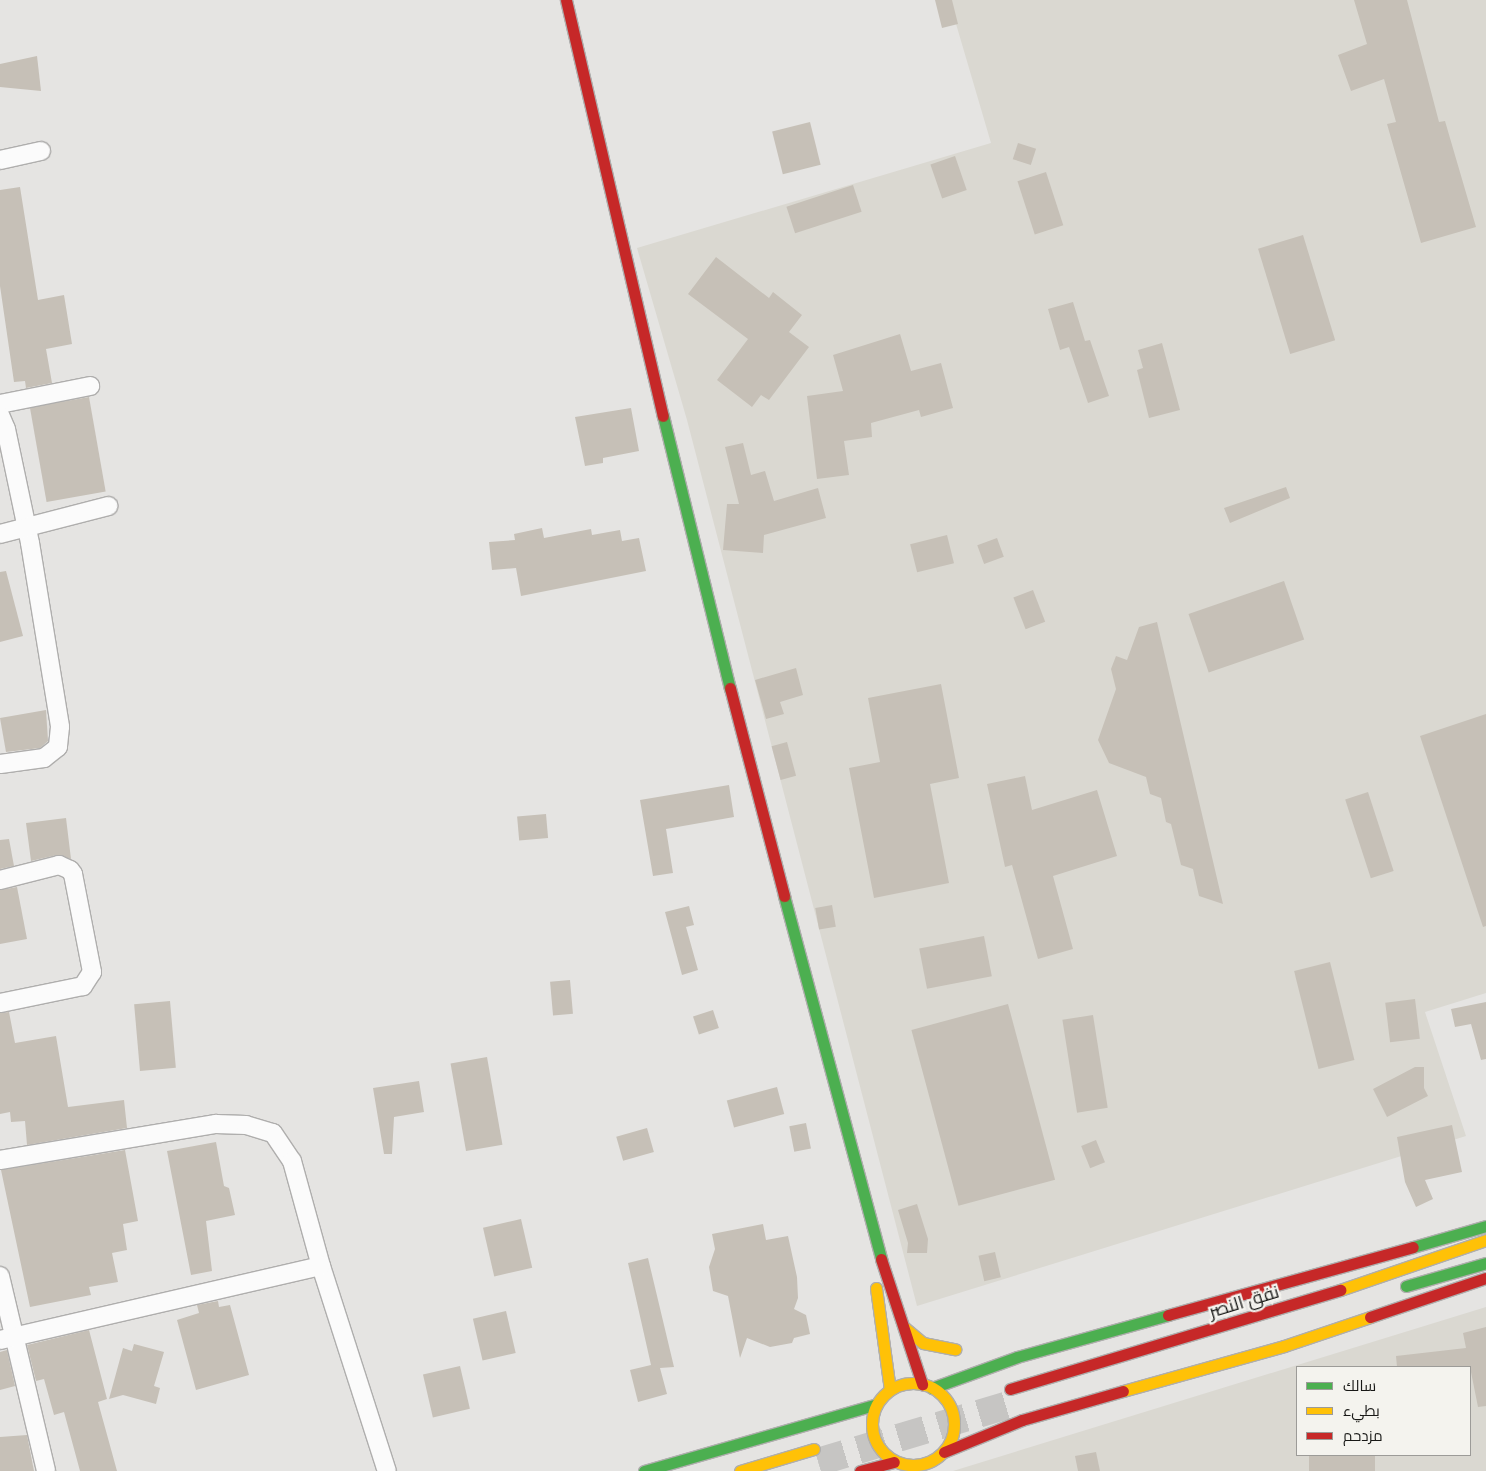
<!DOCTYPE html>
<meta charset="utf-8">
<style>
body{margin:0}
#map{position:relative;width:1486px;height:1471px;overflow:hidden;background:#e5e4e2;font-family:"Nunito Sans",Cairo,sans-serif}
div>[style]{position:absolute}
.built>*{inset:0;background:#dad8d1}
.building>*{inset:0;background:#c6c0b7;transform-origin:0 0}
.primary-tunnel>*{height:28px;margin-top:-14px;transform-origin:0;background:repeating-linear-gradient(90deg,#c6c5c3 0 28px,transparent 0 42px)}
.roads{filter:drop-shadow(1px 0 #afaead) drop-shadow(-1px 0 #afaead) drop-shadow(0 1px #afaead) drop-shadow(0 -1px #afaead)}
.street>*{height:18px;margin:-9px;padding:0 9px;transform-origin:9px;border-radius:9px;background:#fbfbfb}
.fast>*{height:11px;margin:-5.5px;padding:0 5.5px;transform-origin:5.5px;border-radius:5.5px;background:#4caf50}
.slow>*{height:11px;margin:-5.5px;padding:0 5.5px;transform-origin:5.5px;border-radius:5.5px;background:#ffc107}
.slow>.ring{margin:-5.5px;padding:0;box-sizing:content-box;background:none;border:11px solid #ffc107;border-radius:50%}
.jam>*{height:11px;margin:-5.5px;padding:0 5.5px;transform-origin:5.5px;border-radius:5.5px;background:#c62828}
span{translate:-50% -50%;white-space:nowrap;text-align:center;line-height:1.15;-webkit-text-stroke:4.5px #f4f3ee;paint-order:stroke}
.street-label{font-size:18px;color:#181816}
.legend{position:absolute;left:1296px;top:1366px;width:175px;height:90px;box-sizing:border-box;background:#f4f3ee;border:1px solid #9c9b98;margin:0;padding:6px 9px;list-style:none;font-size:15px;color:#181816}
.legend li{display:flex;align-items:center;gap:10px;height:25px}
.legend b{width:25px;border:1px solid #9c9b98}
</style>
<div id="map">
<div class="built">
<i style="clip-path:polygon(949px 0,1486px 0,1486px 993px,1425px 1012px,1466px 1136px,917px 1306px,687px 420px,637px 248px,991px 143px)"></i>
<i style="clip-path:polygon(evenodd,1486px 1307px,1486px 1471px,953px 1471px,1486px 1307px,1297px 1367px,1470px 1367px,1470px 1455px,1297px 1455px,1297px 1367px)"></i>
</div>
<div class="building">
<i style="clip-path:polygon(935px 0,952px 0,958px 24px,942px 28px)"></i>
<i style="clip-path:polygon(1354px 0,1407px 0,1439px 122px,1445px 121px,1476px 227px,1421px 243px,1387px 124px,1396px 122px,1384px 79px,1351px 91px,1338px 55px,1367px 44px)"></i>
<i style="clip-path:polygon(37px 56px,41px 91px,0 87px,0 64px)"></i>
<i style="left:810px;top:122px;width:44px;height:39px;rotate:76deg"></i>
<i style="left:1018px;top:143px;width:19px;height:17px;rotate:18deg"></i>
<i style="left:955px;top:156px;width:36px;height:26px;rotate:71deg"></i>
<i style="left:1046px;top:172px;width:56px;height:30px;rotate:72deg"></i>
<i style="left:853px;top:185px;width:28px;height:70px;rotate:72deg"></i>
<i style="clip-path:polygon(20px 187px,38px 300px,64px 295px,72px 344px,46px 349px,52px 383px,26px 388px,25px 381px,14px 382px,0 286px,0 190px)"></i>
<i style="left:1303px;top:235px;width:110px;height:47px;rotate:73deg"></i>
<i style="clip-path:polygon(716px 257px,769px 298px,773px 292px,802px 315px,789px 332px,809px 347px,769px 400px,761px 395px,752px 407px,717px 380px,748px 339px,688px 294px)"></i>
<i style="clip-path:polygon(1073px 302px,1085px 341px,1090px 340px,1109px 396px,1088px 403px,1069px 347px,1060px 350px,1048px 309px)"></i>
<i style="clip-path:polygon(900px 334px,911px 371px,941px 363px,953px 408px,921px 417px,919px 410px,871px 423px,872px 437px,844px 441px,849px 475px,817px 479px,807px 396px,843px 391px,833px 355px)"></i>
<i style="clip-path:polygon(1162px 343px,1180px 410px,1149px 418px,1137px 370px,1143px 368px,1138px 350px)"></i>
<i style="left:89px;top:397px;width:96px;height:60px;rotate:80deg"></i>
<i style="clip-path:polygon(631px 408px,639px 451px,603px 458px,603px 463px,585px 466px,575px 417px)"></i>
<i style="clip-path:polygon(743px 443px,751px 475px,765px 471px,774px 501px,818px 488px,826px 518px,764px 535px,763px 553px,723px 550px,727px 504px,739px 504px,725px 447px)"></i>
<i style="clip-path:polygon(1286px 487px,1290px 498px,1230px 523px,1224px 508px)"></i>
<i style="clip-path:polygon(542px 528px,544px 538px,591px 529px,592px 535px,620px 530px,622px 541px,639px 538px,646px 571px,521px 596px,516px 568px,492px 570px,489px 542px,515px 540px,514px 534px)"></i>
<i style="left:947px;top:535px;width:29px;height:38px;rotate:76deg"></i>
<i style="left:997px;top:538px;width:20px;height:21px;rotate:70deg"></i>
<i style="clip-path:polygon(6px 571px,23px 636px,0 642px,0 572px)"></i>
<i style="left:1284px;top:581px;width:62px;height:101px;rotate:71deg"></i>
<i style="left:1033px;top:590px;width:34px;height:21px;rotate:69deg"></i>
<i style="clip-path:polygon(1157px 622px,1223px 904px,1199px 896px,1193px 869px,1181px 865px,1171px 824px,1166px 822px,1161px 798px,1150px 794px,1146px 777px,1109px 763px,1098px 740px,1116px 689px,1111px 669px,1116px 656px,1127px 660px,1139px 627px)"></i>
<i style="clip-path:polygon(796px 668px,803px 695px,780px 702px,784px 714px,766px 719px,755px 680px)"></i>
<i style="clip-path:polygon(941px 684px,959px 778px,930px 784px,949px 883px,874px 898px,849px 768px,880px 762px,868px 698px)"></i>
<i style="clip-path:polygon(46px 710px,48px 741px,40px 748px,6px 752px,0 718px)"></i>
<i style="clip-path:polygon(1486px 714px,1486px 926px,1483px 927px,1420px 736px)"></i>
<i style="left:787px;top:742px;width:35px;height:16px;rotate:75deg"></i>
<i style="clip-path:polygon(1025px 776px,1032px 810px,1097px 790px,1117px 856px,1053px 876px,1073px 949px,1038px 959px,1012px 865px,1005px 867px,987px 784px)"></i>
<i style="clip-path:polygon(729px 785px,734px 817px,666px 829px,673px 873px,653px 876px,640px 800px)"></i>
<i style="left:1368px;top:792px;width:83px;height:24px;rotate:72deg"></i>
<i style="left:546px;top:814px;width:24px;height:29px;rotate:85deg"></i>
<i style="clip-path:polygon(66px 818px,71px 859px,57px 855px,31px 861px,26px 823px)"></i>
<i style="clip-path:polygon(9px 839px,14px 866px,0 869px,0 840px)"></i>
<i style="clip-path:polygon(17px 887px,27px 939px,0 944px,0 890px)"></i>
<i style="left:832px;top:905px;width:22px;height:17px;rotate:80deg"></i>
<i style="clip-path:polygon(689px 906px,694px 925px,686px 927px,698px 970px,682px 975px,665px 912px)"></i>
<i style="left:984px;top:936px;width:41px;height:66px;rotate:79deg"></i>
<i style="left:1330px;top:962px;width:101px;height:37px;rotate:76deg"></i>
<i style="left:570px;top:980px;width:34px;height:20px;rotate:85deg"></i>
<i style="left:1415px;top:999px;width:40px;height:30px;rotate:83deg"></i>
<i style="left:170px;top:1001px;width:67px;height:36px;rotate:85deg"></i>
<i style="clip-path:polygon(1486px 1002px,1486px 1059px,1481px 1060px,1471px 1024px,1455px 1027px,1451px 1009px)"></i>
<i style="left:1008px;top:1004px;width:182px;height:100px;rotate:75deg"></i>
<i style="left:713px;top:1010px;width:19px;height:21px;rotate:72deg"></i>
<i style="clip-path:polygon(9px 1012px,15px 1043px,56px 1036px,68px 1107px,124px 1100px,127px 1128px,27px 1145px,25px 1121px,11px 1122px,10px 1112px,0 1114px,0 1013px)"></i>
<i style="left:1093px;top:1015px;width:94px;height:31px;rotate:81deg"></i>
<i style="left:487px;top:1057px;width:89px;height:37px;rotate:80deg"></i>
<i style="clip-path:polygon(1415px 1067px,1424px 1067px,1424px 1088px,1428px 1096px,1387px 1117px,1373px 1089px)"></i>
<i style="clip-path:polygon(419px 1081px,424px 1112px,394px 1117px,392px 1154px,384px 1154px,373px 1088px)"></i>
<i style="left:777px;top:1087px;width:28px;height:52px;rotate:75deg"></i>
<i style="left:806px;top:1123px;width:26px;height:17px;rotate:79deg"></i>
<i style="clip-path:polygon(1452px 1125px,1462px 1172px,1425px 1180px,1433px 1199px,1416px 1207px,1405px 1182px,1397px 1137px)"></i>
<i style="left:647px;top:1128px;width:25px;height:32px;rotate:74deg"></i>
<i style="left:1096px;top:1140px;width:24px;height:16px;rotate:68deg"></i>
<i style="clip-path:polygon(216px 1142px,224px 1186px,229px 1188px,235px 1215px,206px 1221px,212px 1271px,191px 1275px,167px 1151px)"></i>
<i style="clip-path:polygon(125px 1150px,138px 1221px,123px 1224px,127px 1250px,112px 1253px,118px 1282px,89px 1287px,91px 1295px,30px 1307px,1px 1170px)"></i>
<i style="clip-path:polygon(917px 1204px,928px 1239px,927px 1253px,907px 1253px,908px 1243px,898px 1210px)"></i>
<i style="left:521px;top:1219px;width:50px;height:39px;rotate:77deg"></i>
<i style="clip-path:polygon(763px 1224px,766px 1240px,788px 1236px,797px 1277px,798px 1298px,794px 1309px,806px 1315px,810px 1334px,794px 1338px,792px 1343px,770px 1347px,747px 1338px,740px 1358px,728px 1296px,713px 1291px,709px 1267px,715px 1249px,712px 1234px)"></i>
<i style="left:995px;top:1252px;width:26px;height:17px;rotate:77deg"></i>
<i style="clip-path:polygon(648px 1258px,674px 1367px,660px 1368px,667px 1394px,638px 1402px,630px 1370px,651px 1365px,628px 1263px)"></i>
<i style="clip-path:polygon(218px 1301px,219px 1307px,230px 1305px,249px 1375px,196px 1390px,177px 1320px,199px 1313px,197px 1305px)"></i>
<i style="left:506px;top:1311px;width:43px;height:34px;rotate:77deg"></i>
<i style="clip-path:polygon(1486px 1327px,1486px 1406px,1478px 1407px,1470px 1367px,1397px 1367px,1396px 1356px,1466px 1348px,1463px 1333px)"></i>
<i style="clip-path:polygon(89px 1330px,107px 1399px,98px 1402px,117px 1471px,80px 1471px,64px 1412px,54px 1415px,44px 1379px,36px 1381px,27px 1345px)"></i>
<i style="clip-path:polygon(134px 1344px,164px 1352px,154px 1386px,160px 1388px,156px 1404px,123px 1395px,109px 1399px,123px 1348px,132px 1351px)"></i>
<i style="clip-path:polygon(7px 1350px,15px 1386px,0 1390px,0 1352px)"></i>
<i style="left:460px;top:1366px;width:44px;height:38px;rotate:77deg"></i>
<i style="clip-path:polygon(27px 1435px,34px 1471px,0 1471px,0 1437px)"></i>
<i style="clip-path:polygon(1096px 1452px,1100px 1471px,1078px 1471px,1075px 1456px)"></i>
<i style="left:1309px;top:1455px;width:66px;height:16px"></i>
</div>
<div class="primary-tunnel">
<i style="left:818px;top:1462px;width:206px;rotate:-16.7deg"></i>
</div>
<div class="roads">
<div class="street">
<i style="left:0;top:160px;width:42px;rotate:-12.4deg"></i>
<i style="left:0;top:404px;width:92px;rotate:-11.3deg"></i>
<i style="left:0;top:415px;width:15px;rotate:67deg"></i>
<i style="left:6px;top:429px;width:116px;rotate:78.1deg"></i>
<i style="left:30px;top:543px;width:186px;rotate:80.7deg"></i>
<i style="left:60px;top:727px;width:20px;rotate:96deg"></i>
<i style="left:58px;top:747px;width:18px;rotate:142deg"></i>
<i style="left:44px;top:758px;width:44px;rotate:172.2deg"></i>
<i style="left:0;top:534px;width:112px;rotate:-14.5deg"></i>
<i style="left:0;top:880px;width:61px;rotate:-14.3deg"></i>
<i style="left:59px;top:865px;width:12px;rotate:24deg"></i>
<i style="left:70px;top:870px;width:5px;rotate:53deg"></i>
<i style="left:73px;top:874px;width:100px;rotate:79deg"></i>
<i style="left:92px;top:972px;width:17px;rotate:123deg"></i>
<i style="left:83px;top:986px;width:85px;rotate:168.4deg"></i>
<i style="left:0;top:1160px;width:219px;rotate:-9.5deg"></i>
<i style="left:216px;top:1124px;width:30px;rotate:2deg"></i>
<i style="left:246px;top:1125px;width:28px;rotate:17deg"></i>
<i style="left:273px;top:1133px;width:34px;rotate:56deg"></i>
<i style="left:292px;top:1161px;width:109px;rotate:74.6deg"></i>
<i style="left:321px;top:1266px;width:215px;rotate:72.2deg"></i>
<i style="left:0;top:1276px;width:200px;rotate:76.7deg"></i>
<i style="left:0;top:1340px;width:329px;rotate:-13deg"></i>
</div>
<div class="fast">
<i style="left:663px;top:416px;width:280px;rotate:76.2deg"></i>
<i style="left:784px;top:896px;width:376px;rotate:75deg"></i>
<i style="left:1413px;top:1247px;width:76px;rotate:-16deg"></i>
<i style="left:1406px;top:1286px;width:83px;rotate:-16deg"></i>
<i style="left:932px;top:1388px;width:90px;rotate:-20deg"></i>
<i style="left:1017px;top:1357px;width:157px;rotate:-15.5deg"></i>
<i style="left:644px;top:1471px;width:242px;rotate:-16deg"></i>
</div>
<div class="slow">
<i style="left:876px;top:1288px;width:103px;rotate:82.2deg"></i>
<i style="left:1340px;top:1290px;width:154px;rotate:-18.9deg"></i>
<i style="left:905px;top:1328px;width:23px;rotate:40deg"></i>
<i style="left:923px;top:1343px;width:33px;rotate:11deg"></i>
<i class="ring" style="left:872px;top:1383px;width:71px;height:71px"></i>
<i style="left:1123px;top:1391px;width:167px;rotate:-15.6deg"></i>
<i style="left:1284px;top:1346px;width:91px;rotate:-18.6deg"></i>
<i style="left:740px;top:1471px;width:77px;rotate:-16.6deg"></i>
</div>
<div class="jam">
<i style="left:566px;top:0;width:427px;rotate:76.9deg"></i>
<i style="left:730px;top:688px;width:215px;rotate:75.4deg"></i>
<i style="left:881px;top:1259px;width:132px;rotate:71.8deg"></i>
<i style="left:1168px;top:1315px;width:254px;rotate:-15.5deg"></i>
<i style="left:1370px;top:1317px;width:122px;rotate:-18.6deg"></i>
<i style="left:1010px;top:1389px;width:345px;rotate:-16.7deg"></i>
<i style="left:944px;top:1452px;width:84px;rotate:-22.3deg"></i>
<i style="left:1022px;top:1420px;width:105px;rotate:-16deg"></i>
<i style="left:860px;top:1471px;width:35px;rotate:-15deg"></i>
</div>
</div>
<div class="street-label">
<span style="left:1244px;top:1302px;rotate:-17deg">نفق النصر</span>
</div>
<ul class="legend">
<li><b style="height:6px;background:#4caf50"></b>سالك</li>
<li><b style="height:6px;background:#ffc107"></b>بطيء</li>
<li><b style="height:6px;background:#c62828"></b>مزدحم</li>
</ul>
</div>
